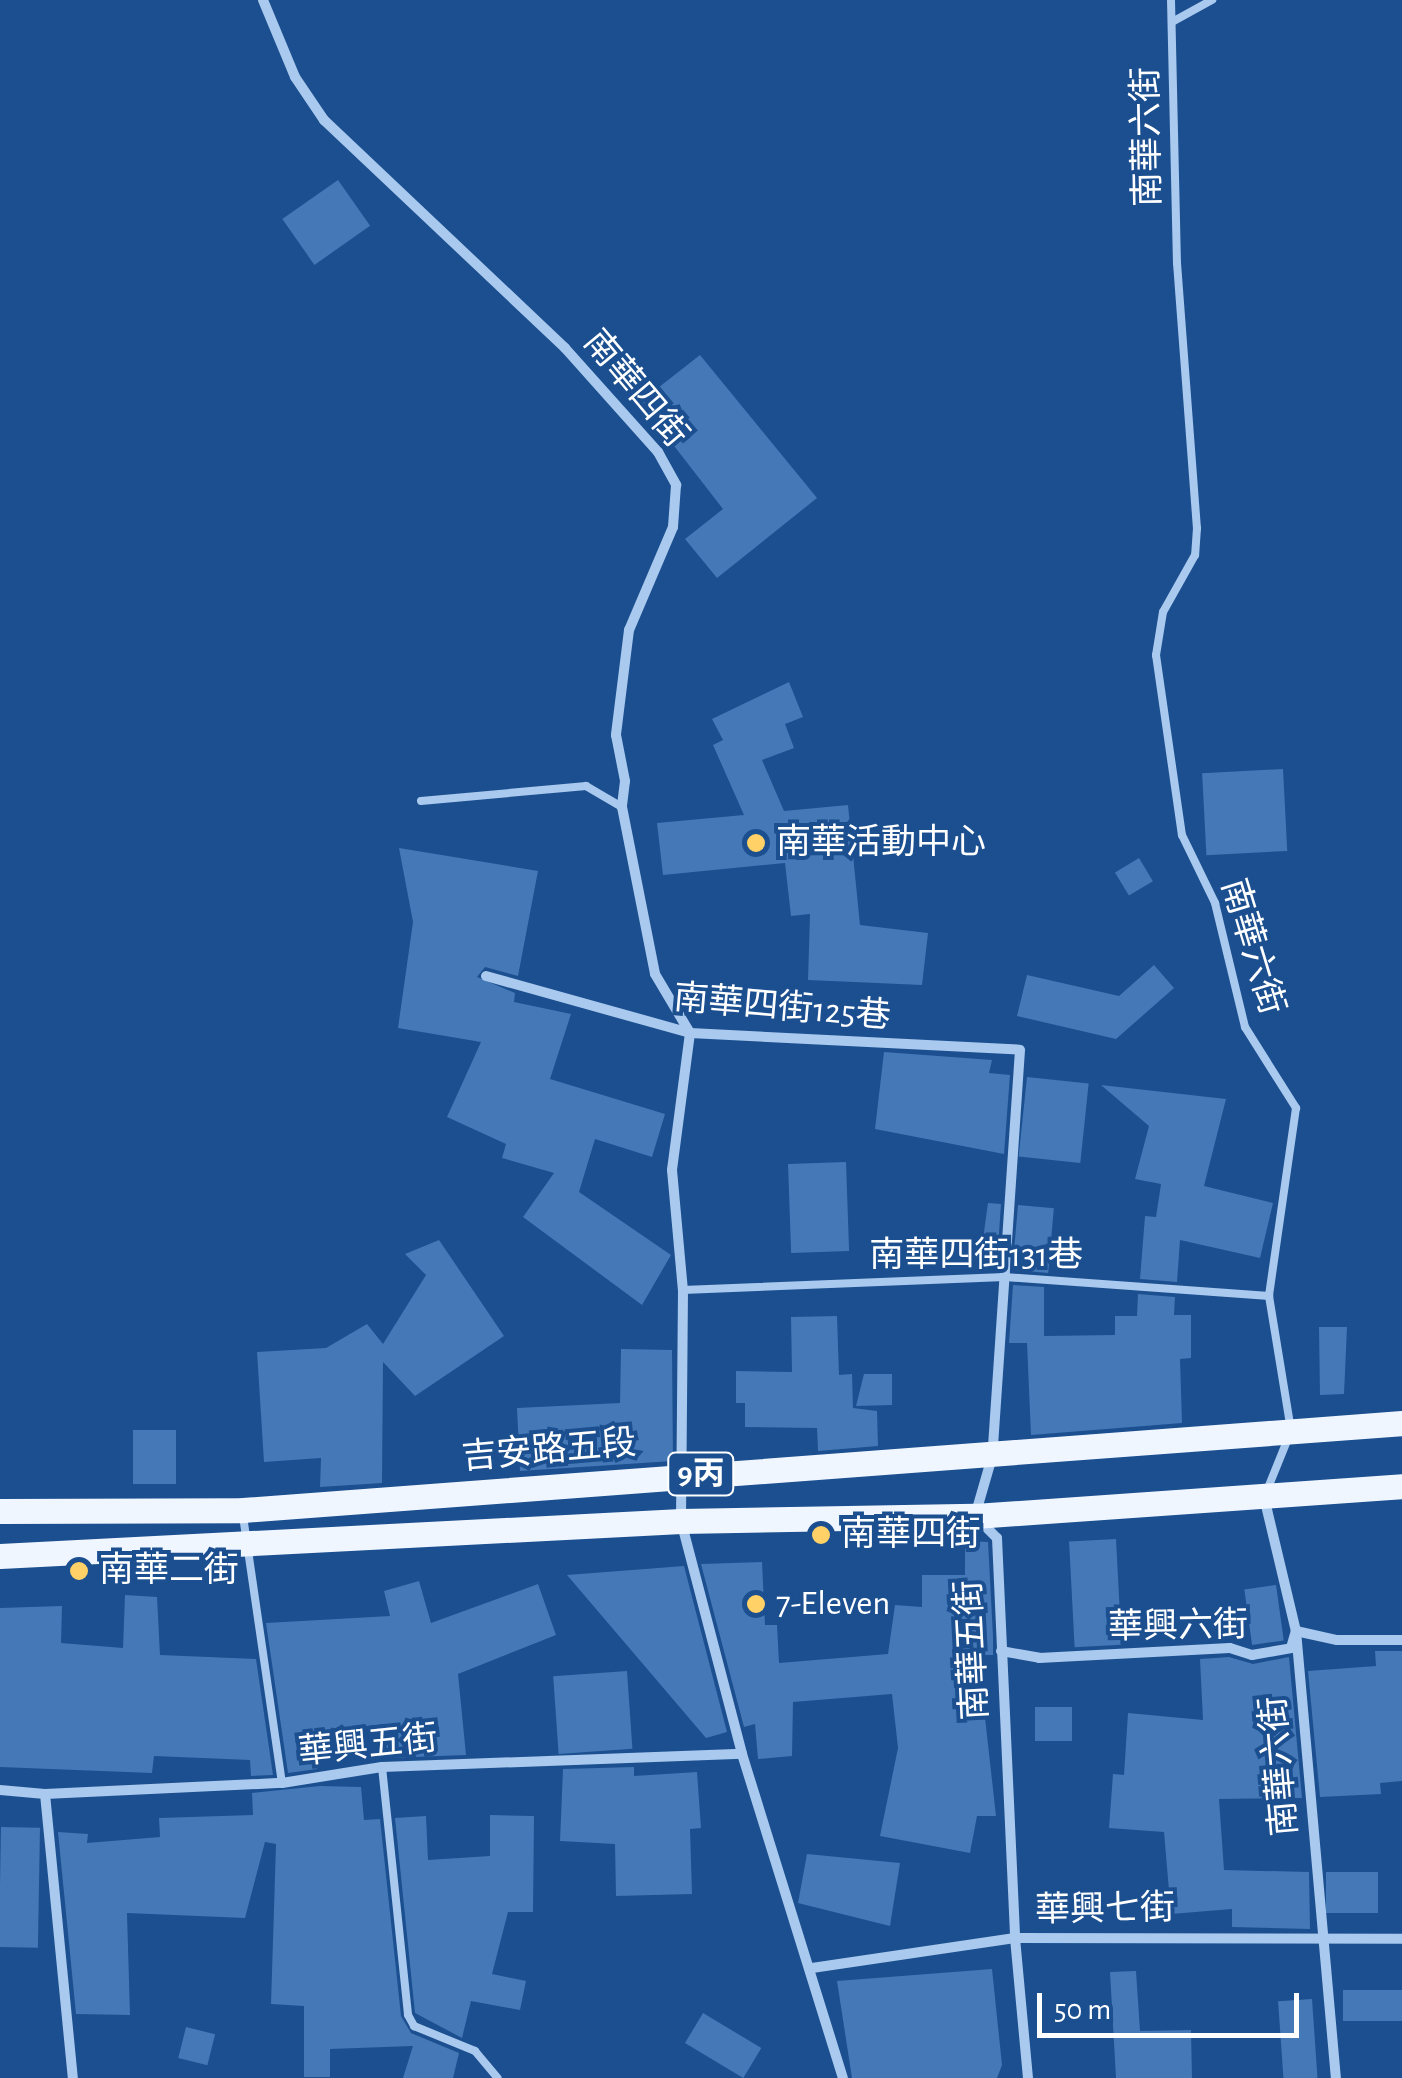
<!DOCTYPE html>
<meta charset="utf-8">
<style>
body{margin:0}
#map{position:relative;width:1402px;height:2078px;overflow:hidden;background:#1b4f8f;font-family:"Alegreya Sans","Noto Sans TC",sans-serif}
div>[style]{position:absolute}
.building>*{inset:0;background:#4478b7;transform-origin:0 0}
.lane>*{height:8px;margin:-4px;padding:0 4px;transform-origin:4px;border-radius:4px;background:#a9c9ee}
.street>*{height:10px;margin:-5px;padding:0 5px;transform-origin:5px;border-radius:5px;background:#a9c9ee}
.primary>*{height:25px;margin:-12.5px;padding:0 12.5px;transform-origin:12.5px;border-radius:12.5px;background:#f0f6ff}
.dots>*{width:28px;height:28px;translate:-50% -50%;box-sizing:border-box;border:5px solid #1b4f8f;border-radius:50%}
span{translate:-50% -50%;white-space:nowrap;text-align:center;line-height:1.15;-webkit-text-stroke:8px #1b4f8f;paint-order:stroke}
.shield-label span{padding:2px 8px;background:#1b4f8f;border:2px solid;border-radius:8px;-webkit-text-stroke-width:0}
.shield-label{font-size:32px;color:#fff;font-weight:700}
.street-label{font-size:35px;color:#fff}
.poi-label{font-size:35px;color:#fff}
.left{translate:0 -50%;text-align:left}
.scale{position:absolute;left:1037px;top:1993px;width:262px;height:45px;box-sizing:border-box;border:5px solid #fff;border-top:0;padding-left:12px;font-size:30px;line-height:35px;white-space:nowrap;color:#fff;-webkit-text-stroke:8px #1b4f8f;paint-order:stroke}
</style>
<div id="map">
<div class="building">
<i style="left:338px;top:180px;width:56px;height:68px;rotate:55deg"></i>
<i style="clip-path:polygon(700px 355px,817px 498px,717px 578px,685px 539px,723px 509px,640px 402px)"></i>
<i style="clip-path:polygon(789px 682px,803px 717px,785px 724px,794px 748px,762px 760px,784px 811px,848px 805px,860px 925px,928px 933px,922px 985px,808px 980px,810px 914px,791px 916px,785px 863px,663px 875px,657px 823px,744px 815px,713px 745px,723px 740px,712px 719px)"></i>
<i style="left:1283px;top:769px;width:82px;height:81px;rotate:87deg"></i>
<i style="clip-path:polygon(399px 848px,538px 871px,518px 976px,485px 967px,477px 977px,515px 993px,514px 1002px,571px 1014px,550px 1079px,665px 1114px,652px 1157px,595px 1139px,579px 1192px,671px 1255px,642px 1305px,523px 1217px,554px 1173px,502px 1158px,506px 1144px,447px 1117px,481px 1042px,398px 1028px,413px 922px)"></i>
<i style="left:1139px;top:858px;width:27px;height:28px;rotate:59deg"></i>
<i style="clip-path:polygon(1154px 965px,1174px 988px,1116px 1039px,1017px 1016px,1027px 975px,1119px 996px)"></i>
<i style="clip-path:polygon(884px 1052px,992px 1060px,989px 1073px,1010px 1075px,1004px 1154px,875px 1129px)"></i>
<i style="left:1027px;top:1077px;width:62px;height:80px;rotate:6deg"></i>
<i style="clip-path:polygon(1101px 1085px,1226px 1099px,1204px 1186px,1273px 1203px,1260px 1258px,1180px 1240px,1177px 1282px,1140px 1279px,1145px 1216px,1156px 1217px,1161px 1184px,1135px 1179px,1149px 1126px)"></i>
<i style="left:846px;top:1162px;width:89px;height:58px;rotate:88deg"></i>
<i style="clip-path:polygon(988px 1203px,1001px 1204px,997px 1263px,980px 1261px)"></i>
<i style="left:1018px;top:1205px;width:36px;height:65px;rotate:5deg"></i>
<i style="clip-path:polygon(439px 1240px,504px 1336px,415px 1396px,383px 1362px,382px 1483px,320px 1487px,321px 1458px,264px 1462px,257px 1352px,326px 1348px,367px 1324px,383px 1344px,426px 1275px,405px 1254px)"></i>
<i style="clip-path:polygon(1013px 1285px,1044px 1287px,1044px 1336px,1115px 1335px,1115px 1316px,1137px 1316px,1138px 1294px,1175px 1297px,1174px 1315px,1191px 1315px,1191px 1358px,1180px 1359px,1182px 1423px,1031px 1435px,1027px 1343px,1009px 1343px)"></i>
<i style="clip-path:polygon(837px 1316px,839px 1375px,852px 1374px,853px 1408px,877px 1411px,878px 1446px,818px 1451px,817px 1428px,745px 1427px,745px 1403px,736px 1403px,736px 1371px,792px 1372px,791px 1317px)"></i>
<i style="clip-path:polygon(1319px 1327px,1347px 1327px,1344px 1394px,1320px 1395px)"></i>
<i style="clip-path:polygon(621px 1349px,672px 1350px,673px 1461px,520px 1471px,517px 1408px,620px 1403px)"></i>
<i style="clip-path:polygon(864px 1374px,892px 1374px,892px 1405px,856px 1406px)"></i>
<i style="left:133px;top:1430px;width:43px;height:54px"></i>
<i style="left:1116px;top:1539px;width:106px;height:47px;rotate:87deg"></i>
<i style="clip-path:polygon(965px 1541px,988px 1542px,993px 1636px,993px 1655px,978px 1655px,996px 1816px,977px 1816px,970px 1853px,880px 1836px,898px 1748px,892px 1694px,793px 1702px,792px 1756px,758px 1759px,755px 1724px,744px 1727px,701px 1564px,762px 1562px,765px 1625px,777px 1625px,779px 1663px,888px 1654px,895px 1605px,922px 1607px,922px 1575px,965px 1575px)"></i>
<i style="clip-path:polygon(684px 1566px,727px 1732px,706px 1738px,567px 1575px)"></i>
<i style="clip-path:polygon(419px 1581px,431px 1623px,538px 1584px,556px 1635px,458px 1674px,466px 1755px,386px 1758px,385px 1724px,310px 1733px,317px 1769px,288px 1773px,266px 1623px,390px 1616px,384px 1591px)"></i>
<i style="left:1276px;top:1585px;width:56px;height:32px;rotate:82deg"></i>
<i style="clip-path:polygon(125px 1595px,157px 1597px,160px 1655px,256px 1659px,273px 1775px,251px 1776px,250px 1760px,154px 1756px,152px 1773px,0 1767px,0 1608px,62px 1606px,61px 1643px,123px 1648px)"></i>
<i style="clip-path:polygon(1375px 1651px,1402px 1651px,1402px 1781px,1380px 1783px,1381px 1794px,1320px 1797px,1308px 1671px,1376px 1666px)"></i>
<i style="clip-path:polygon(1229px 1657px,1253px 1664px,1289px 1657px,1302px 1798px,1219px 1799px,1224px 1870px,1309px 1872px,1310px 1929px,1232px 1927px,1232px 1909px,1171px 1914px,1164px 1832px,1109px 1828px,1113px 1774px,1124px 1775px,1128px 1713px,1203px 1720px,1200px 1659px)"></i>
<i style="left:627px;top:1671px;width:78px;height:74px;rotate:86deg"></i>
<i style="left:1035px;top:1707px;width:37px;height:34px"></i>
<i style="clip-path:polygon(634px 1767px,634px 1776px,697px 1772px,701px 1828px,690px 1829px,692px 1894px,616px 1896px,615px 1844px,560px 1841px,563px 1769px)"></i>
<i style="clip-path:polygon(320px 1786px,361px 1787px,364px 1820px,380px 1819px,401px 2016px,411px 2033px,459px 2053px,453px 2078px,403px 2078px,413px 2046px,330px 2049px,330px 2077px,304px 2077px,304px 2006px,271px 2004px,276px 1844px,265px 1842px,245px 1918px,127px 1913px,130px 2015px,76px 2014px,58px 1832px,88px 1834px,87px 1843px,160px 1837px,159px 1818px,253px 1815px,252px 1793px)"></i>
<i style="clip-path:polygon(490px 1815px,534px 1816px,533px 1912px,508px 1912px,492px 1974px,526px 1981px,520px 2010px,471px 2001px,462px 2038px,415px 2013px,395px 1818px,426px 1816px,428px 1860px,490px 1856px)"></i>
<i style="left:1px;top:1827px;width:39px;height:120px;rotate:1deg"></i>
<i style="clip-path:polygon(807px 1854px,900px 1863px,890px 1926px,798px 1903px)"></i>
<i style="left:1326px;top:1872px;width:52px;height:41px"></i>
<i style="clip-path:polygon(992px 1969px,1002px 2065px,997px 2078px,852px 2078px,837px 1981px)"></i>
<i style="clip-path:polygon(1136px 1971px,1140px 2031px,1191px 2030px,1192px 2078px,1116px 2078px,1110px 1972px)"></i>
<i style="left:1343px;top:1990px;width:59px;height:31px"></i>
<i style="left:1312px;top:1999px;width:79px;height:34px;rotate:86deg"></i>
<i style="left:703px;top:2013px;width:68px;height:35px;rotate:31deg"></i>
<i style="left:186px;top:2027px;width:30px;height:32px;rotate:14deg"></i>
</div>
<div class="lane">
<i style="left:1171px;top:0;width:263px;rotate:88.7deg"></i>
<i style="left:1177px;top:263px;width:266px;rotate:85.7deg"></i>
<i style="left:1197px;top:528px;width:27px;rotate:94deg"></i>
<i style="left:1195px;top:555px;width:65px;rotate:119.3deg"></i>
<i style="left:1163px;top:612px;width:44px;rotate:99.2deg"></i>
<i style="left:1156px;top:655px;width:182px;rotate:81.8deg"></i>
<i style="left:1182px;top:835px;width:76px;rotate:64.1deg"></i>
<i style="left:1215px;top:903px;width:128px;rotate:76.4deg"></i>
<i style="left:1245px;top:1027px;width:96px;rotate:57.8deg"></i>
<i style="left:1296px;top:1108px;width:190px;rotate:98.2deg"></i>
<i style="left:1269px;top:1296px;width:137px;rotate:80.7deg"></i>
<i style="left:1291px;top:1431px;width:61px;rotate:112deg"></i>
<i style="left:1172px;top:22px;width:46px;rotate:-28.8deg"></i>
<i style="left:421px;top:801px;width:166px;rotate:-5.2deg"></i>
<i style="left:586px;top:786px;width:42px;rotate:30.3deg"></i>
<i style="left:683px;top:1290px;width:322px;rotate:-2.3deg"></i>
<i style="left:1005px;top:1277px;width:265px;rotate:4.1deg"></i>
<i style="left:243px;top:1516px;width:270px;rotate:81.7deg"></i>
<i style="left:382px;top:1767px;width:249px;rotate:84deg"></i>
<i style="left:408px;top:2015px;width:13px;rotate:61deg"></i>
<i style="left:414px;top:2026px;width:66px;rotate:22.3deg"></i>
<i style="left:475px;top:2051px;width:35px;rotate:50deg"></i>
</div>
<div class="street">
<i style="left:263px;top:0;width:83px;rotate:67.4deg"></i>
<i style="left:295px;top:77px;width:52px;rotate:56deg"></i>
<i style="left:324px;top:120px;width:332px;rotate:43.4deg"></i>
<i style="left:565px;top:348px;width:140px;rotate:48.2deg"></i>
<i style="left:658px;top:452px;width:38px;rotate:61deg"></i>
<i style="left:676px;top:485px;width:42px;rotate:94.1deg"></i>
<i style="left:673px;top:527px;width:112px;rotate:113.1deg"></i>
<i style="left:629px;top:630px;width:106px;rotate:97.1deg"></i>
<i style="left:616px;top:735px;width:47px;rotate:78.9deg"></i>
<i style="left:625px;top:781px;width:26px;rotate:97deg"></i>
<i style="left:622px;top:807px;width:170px;rotate:78.8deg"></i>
<i style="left:655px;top:974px;width:69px;rotate:59.3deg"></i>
<i style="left:690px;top:1033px;width:138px;rotate:97.5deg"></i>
<i style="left:672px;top:1170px;width:121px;rotate:84.8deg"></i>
<i style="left:683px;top:1290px;width:231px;rotate:90.5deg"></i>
<i style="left:681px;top:1521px;width:241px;rotate:75.3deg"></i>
<i style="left:742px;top:1754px;width:339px;rotate:72.7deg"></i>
<i style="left:486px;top:976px;width:212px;rotate:15.6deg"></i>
<i style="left:690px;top:1033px;width:330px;rotate:2.9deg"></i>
<i style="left:1020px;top:1050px;width:408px;rotate:93.9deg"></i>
<i style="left:992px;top:1457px;width:61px;rotate:106.1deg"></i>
<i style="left:975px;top:1516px;width:31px;rotate:45deg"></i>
<i style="left:997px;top:1538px;width:400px;rotate:87.4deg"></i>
<i style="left:1015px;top:1938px;width:141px;rotate:84.7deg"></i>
<i style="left:1264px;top:1497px;width:138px;rotate:76.6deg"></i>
<i style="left:1296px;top:1631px;width:449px;rotate:84.9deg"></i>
<i style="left:1001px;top:1651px;width:39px;rotate:10deg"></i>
<i style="left:1039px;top:1658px;width:191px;rotate:-3deg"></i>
<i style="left:1230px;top:1648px;width:23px;rotate:18deg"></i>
<i style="left:1252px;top:1655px;width:40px;rotate:-10deg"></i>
<i style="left:1291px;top:1648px;width:18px;rotate:-74deg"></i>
<i style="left:1296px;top:1631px;width:42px;rotate:12.4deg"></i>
<i style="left:1337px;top:1640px;width:65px"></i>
<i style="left:0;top:1790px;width:45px;rotate:5.1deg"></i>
<i style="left:45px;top:1794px;width:237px;rotate:-2.7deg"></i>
<i style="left:282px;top:1783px;width:101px;rotate:-9.1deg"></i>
<i style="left:382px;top:1767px;width:360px;rotate:-2.1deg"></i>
<i style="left:45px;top:1794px;width:285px;rotate:84.4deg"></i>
<i style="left:812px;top:1968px;width:205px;rotate:-8.4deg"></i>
<i style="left:1015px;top:1938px;width:387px;rotate:0.1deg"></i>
</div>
<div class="primary">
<i style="left:0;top:1511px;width:243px;rotate:-0.2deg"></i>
<i style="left:243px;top:1510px;width:1162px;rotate:-4.29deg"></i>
<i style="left:0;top:1556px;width:682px;rotate:-2.94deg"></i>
<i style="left:681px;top:1521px;width:294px;rotate:-1deg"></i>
<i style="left:975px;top:1516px;width:428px;rotate:-4deg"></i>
</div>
<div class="dots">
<i style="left:756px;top:843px;background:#ffd166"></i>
<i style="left:821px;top:1535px;background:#ffd166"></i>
<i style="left:79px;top:1571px;background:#ffd166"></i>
<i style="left:756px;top:1604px;background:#ffd166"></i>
</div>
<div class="shield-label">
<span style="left:701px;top:1474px">9丙</span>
</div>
<div class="street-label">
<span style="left:1148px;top:137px;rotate:-91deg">南華六街</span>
<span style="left:635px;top:389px;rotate:50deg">南華四街</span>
<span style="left:1252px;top:947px;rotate:73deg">南華六街</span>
<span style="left:782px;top:1008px;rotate:5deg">南華四街125巷</span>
<span style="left:976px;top:1256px">南華四街131巷</span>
<span style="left:549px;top:1451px;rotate:-5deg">吉安路五段</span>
<span style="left:1178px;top:1627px;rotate:-1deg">華興六街</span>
<span style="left:973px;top:1650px;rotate:-93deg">南華五街</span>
<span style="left:368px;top:1746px;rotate:-6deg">華興五街</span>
<span style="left:1280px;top:1766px;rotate:-95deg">南華六街</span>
<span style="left:1105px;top:1910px;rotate:-1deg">華興七街</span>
</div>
<div class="poi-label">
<span class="left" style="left:776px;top:843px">南華活動中心</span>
<span class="left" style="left:841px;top:1535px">南華四街</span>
<span class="left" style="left:99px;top:1571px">南華二街</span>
<span class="left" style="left:776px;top:1604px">7-Eleven</span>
</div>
<div class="scale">50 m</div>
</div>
